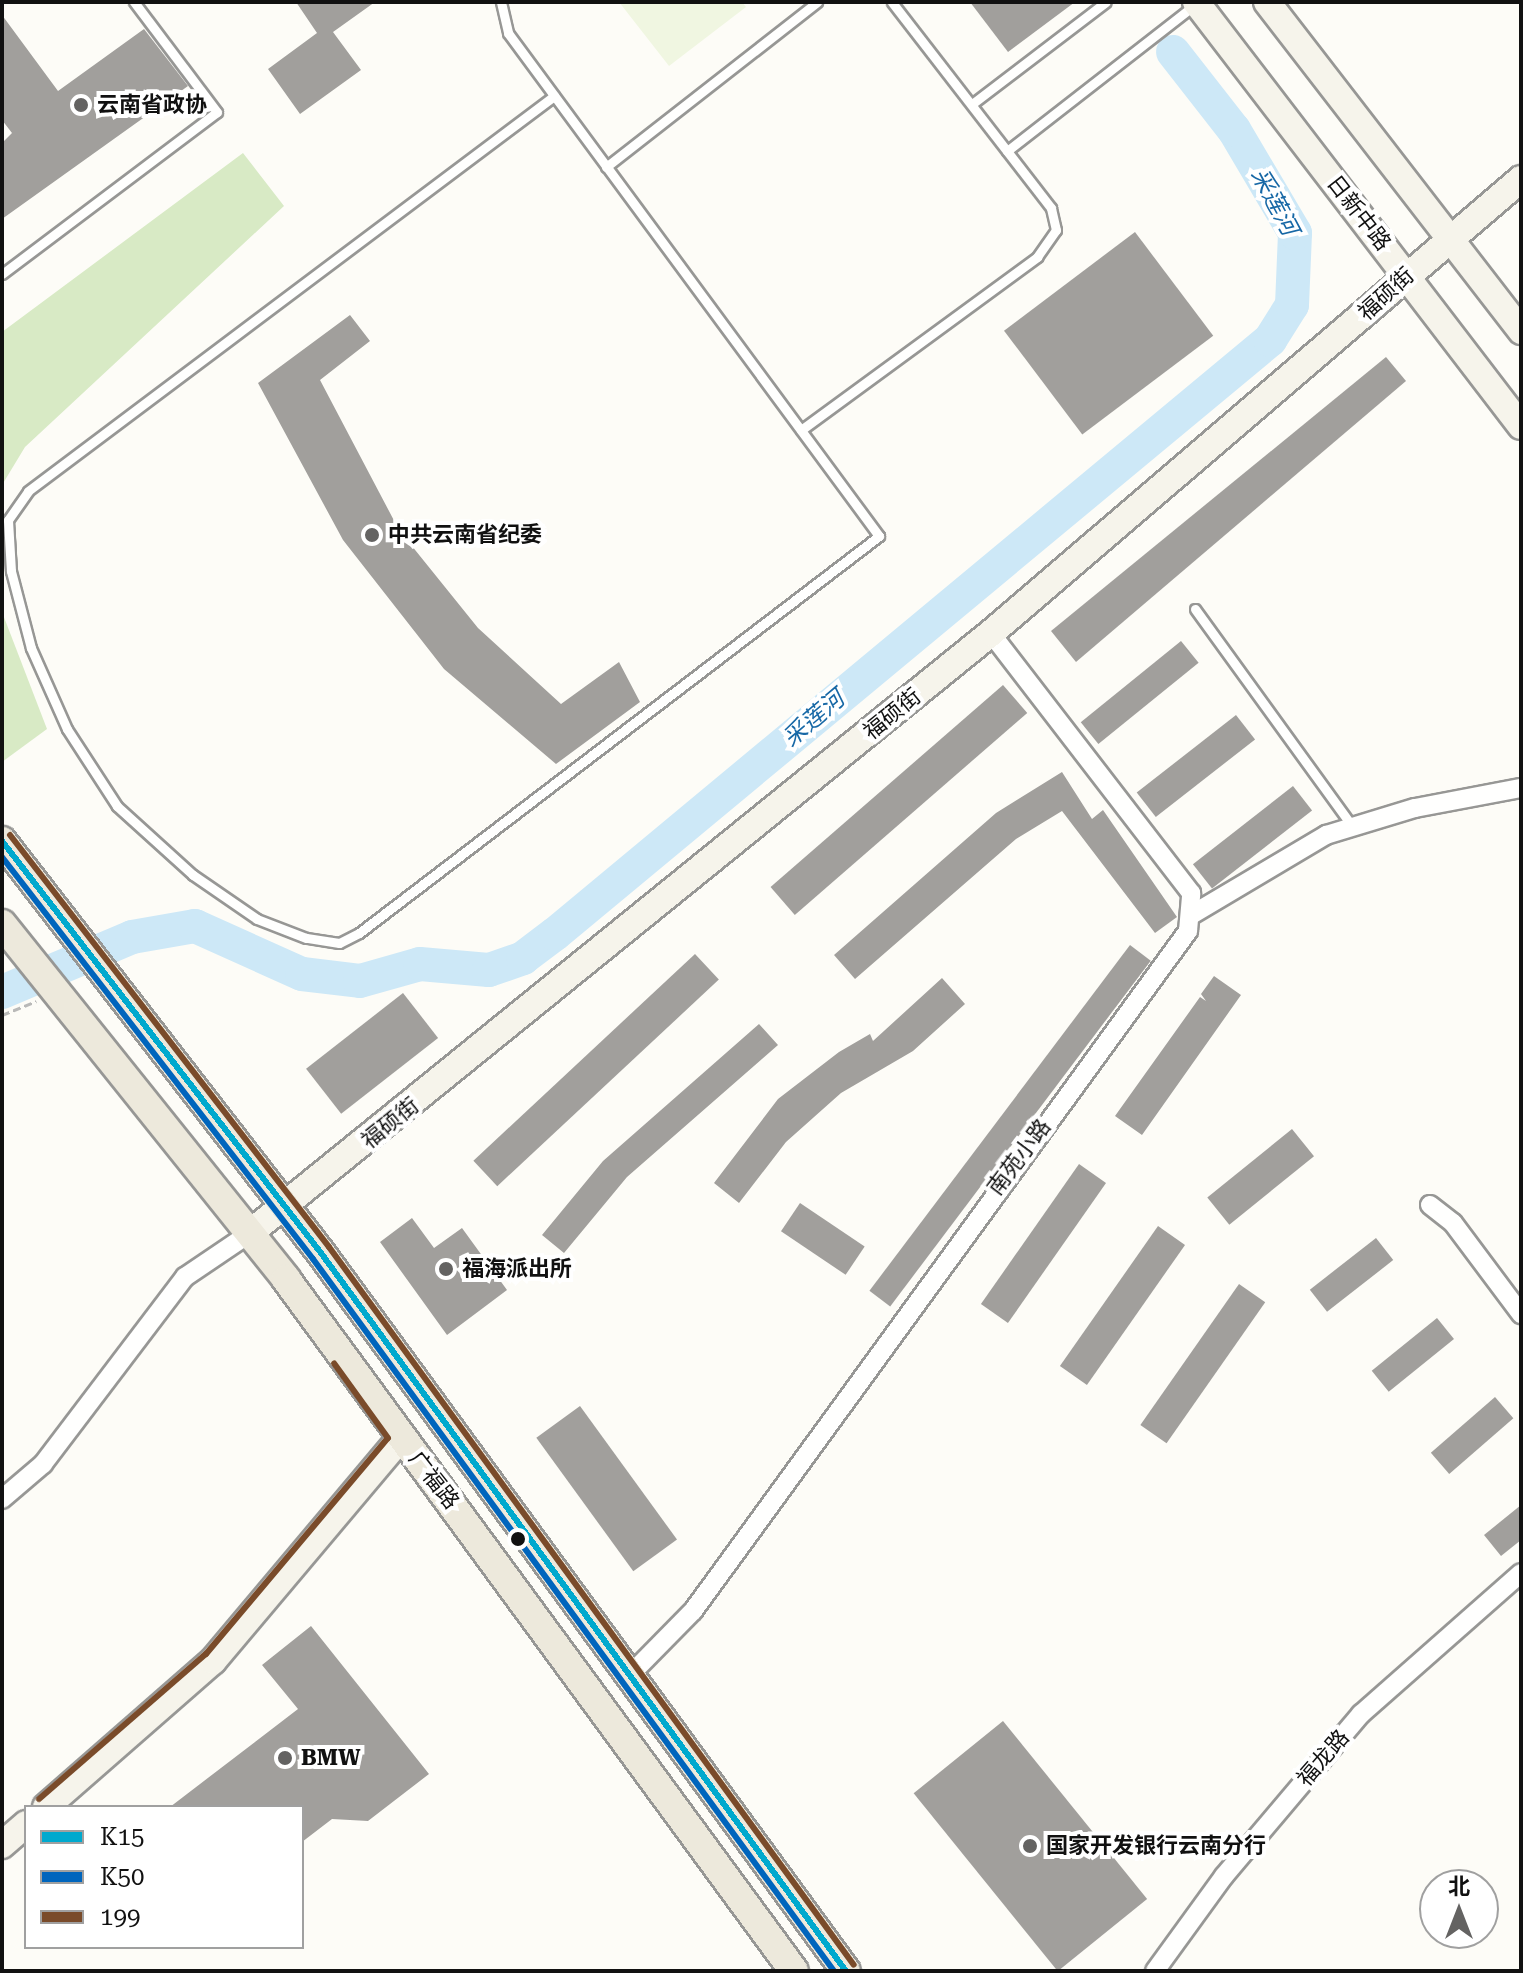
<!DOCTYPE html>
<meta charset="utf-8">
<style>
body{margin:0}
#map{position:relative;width:1523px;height:1973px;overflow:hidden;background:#fdfcf7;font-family:"Roboto Serif","Noto Sans SC",serif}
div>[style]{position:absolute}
.forest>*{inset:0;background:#d8eac5}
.pitch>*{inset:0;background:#f0f6e1}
.river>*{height:34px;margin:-17px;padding:0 17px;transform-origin:17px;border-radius:17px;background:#cde8f7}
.building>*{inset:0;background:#a19f9c;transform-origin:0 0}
.path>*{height:3px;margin-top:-1.5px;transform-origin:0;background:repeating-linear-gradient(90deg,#b9b9b8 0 8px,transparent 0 12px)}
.roads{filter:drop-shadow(2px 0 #979795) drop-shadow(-2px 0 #979795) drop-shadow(0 2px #979795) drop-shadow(0 -2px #979795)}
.lane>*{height:9px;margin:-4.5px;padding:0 4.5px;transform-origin:4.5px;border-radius:4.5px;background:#fffffe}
.street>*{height:18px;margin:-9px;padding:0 9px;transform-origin:9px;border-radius:9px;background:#fffffe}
.secondary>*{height:26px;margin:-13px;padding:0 13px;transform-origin:13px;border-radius:13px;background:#f6f4eb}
.primary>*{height:28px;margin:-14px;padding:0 14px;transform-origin:14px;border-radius:14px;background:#ede9dc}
.bus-1>*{height:6px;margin:-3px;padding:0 3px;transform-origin:3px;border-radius:3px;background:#00a9ce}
.bus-2>*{height:6px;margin:-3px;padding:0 3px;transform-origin:3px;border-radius:3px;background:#0065bd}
.bus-3>*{height:6px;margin:-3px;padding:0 3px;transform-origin:3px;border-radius:3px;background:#7a4b2a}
.dots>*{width:22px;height:22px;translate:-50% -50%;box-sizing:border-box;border:4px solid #fff;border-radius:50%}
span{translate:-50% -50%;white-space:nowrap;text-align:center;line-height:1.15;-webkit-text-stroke:8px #fff;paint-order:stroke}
.poi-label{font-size:22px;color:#111;font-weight:700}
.left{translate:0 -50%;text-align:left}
.street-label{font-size:22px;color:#111}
.water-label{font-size:24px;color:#1768a6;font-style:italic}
.frame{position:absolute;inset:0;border:4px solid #111;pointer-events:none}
.legend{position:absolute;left:24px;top:1805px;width:280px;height:144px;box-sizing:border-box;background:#fff;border:2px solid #a0a0a0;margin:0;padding:10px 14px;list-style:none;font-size:24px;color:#111}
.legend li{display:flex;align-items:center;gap:16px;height:40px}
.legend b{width:40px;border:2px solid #a0a0a0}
.north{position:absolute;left:1419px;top:1869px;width:80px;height:80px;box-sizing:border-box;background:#fff;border:2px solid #a0a0a0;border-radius:50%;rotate:0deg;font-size:22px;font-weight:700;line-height:32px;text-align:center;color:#111}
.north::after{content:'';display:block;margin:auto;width:28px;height:36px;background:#646362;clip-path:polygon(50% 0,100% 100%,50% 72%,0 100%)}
</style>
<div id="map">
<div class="forest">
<i style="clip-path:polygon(243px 153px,284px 206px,25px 447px,2px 485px,2px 332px)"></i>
<i style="clip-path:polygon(2px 612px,47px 729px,2px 762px)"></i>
</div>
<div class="pitch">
<i style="clip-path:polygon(619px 2px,742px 2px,746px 7px,669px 66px)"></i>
</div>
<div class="river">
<i style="left:2px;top:992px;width:141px;rotate:-22.9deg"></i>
<i style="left:132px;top:937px;width:64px;rotate:-9.9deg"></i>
<i style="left:195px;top:926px;width:117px;rotate:24.2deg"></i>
<i style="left:302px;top:974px;width:58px;rotate:6.9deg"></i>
<i style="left:360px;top:981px;width:62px;rotate:-15.8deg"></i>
<i style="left:420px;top:964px;width:69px;rotate:5deg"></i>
<i style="left:489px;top:970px;width:36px;rotate:-19deg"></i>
<i style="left:523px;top:958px;width:40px;rotate:-37deg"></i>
<i style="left:555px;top:934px;width:930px;rotate:-39.72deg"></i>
<i style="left:1270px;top:340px;width:41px;rotate:-57.8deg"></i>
<i style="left:1292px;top:305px;width:72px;rotate:-87.6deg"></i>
<i style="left:1295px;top:233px;width:120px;rotate:-120.6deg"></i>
<i style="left:1234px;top:130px;width:99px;rotate:-128deg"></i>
</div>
<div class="building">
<i style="clip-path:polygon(296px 2px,375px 2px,333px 32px,361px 70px,300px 114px,268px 69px,317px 33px)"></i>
<i style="clip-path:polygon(970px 2px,1075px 2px,1008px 52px)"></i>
<i style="clip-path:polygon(2px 15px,58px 91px,144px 29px,188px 86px,2px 219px,2px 143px,12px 133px,2px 120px)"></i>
<i style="left:1135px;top:232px;width:130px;height:164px;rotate:53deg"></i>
<i style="clip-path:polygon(350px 315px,370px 341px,320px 380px,399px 530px,478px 628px,561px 704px,619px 662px,640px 702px,556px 764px,444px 669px,343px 540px,258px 383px)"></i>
<i style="clip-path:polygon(1386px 357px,1406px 381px,1076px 662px,1051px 631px)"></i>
<i style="left:1181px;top:641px;width:28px;height:129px;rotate:51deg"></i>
<i style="left:1003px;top:685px;width:37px;height:308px;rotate:49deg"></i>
<i style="left:1236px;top:715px;width:31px;height:126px;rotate:52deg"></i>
<i style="clip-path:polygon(1062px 772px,1092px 819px,1103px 810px,1177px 917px,1155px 933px,1062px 811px,1016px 839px,855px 979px,834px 955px,996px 813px)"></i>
<i style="left:1293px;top:786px;width:31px;height:127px;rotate:52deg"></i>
<i style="left:1130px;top:945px;width:26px;height:433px;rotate:37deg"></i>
<i style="left:695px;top:954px;width:35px;height:303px;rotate:47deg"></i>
<i style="clip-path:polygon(1214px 976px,1241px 995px,1142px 1135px,1115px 1116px,1200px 997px,1206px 1001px,1201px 994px)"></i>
<i style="clip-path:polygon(942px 978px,965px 1004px,913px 1051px,841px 1093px,786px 1142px,739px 1203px,714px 1183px,778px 1099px,839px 1052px,870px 1034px,873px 1041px)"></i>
<i style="left:403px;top:993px;width:57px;height:123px;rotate:52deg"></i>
<i style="clip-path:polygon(759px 1024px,778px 1045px,627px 1177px,564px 1253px,542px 1235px,603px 1161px)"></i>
<i style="left:1292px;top:1129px;width:35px;height:109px;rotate:51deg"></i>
<i style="left:1079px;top:1164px;width:33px;height:171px;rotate:35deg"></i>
<i style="left:800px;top:1203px;width:78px;height:34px;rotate:34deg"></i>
<i style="clip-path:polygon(412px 1218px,434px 1248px,462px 1228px,507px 1290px,447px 1335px,380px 1242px)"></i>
<i style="left:1158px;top:1226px;width:33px;height:171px;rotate:35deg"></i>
<i style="left:1376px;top:1238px;width:28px;height:84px;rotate:52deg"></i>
<i style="left:1239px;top:1284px;width:32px;height:172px;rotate:35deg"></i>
<i style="left:1437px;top:1318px;width:27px;height:84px;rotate:51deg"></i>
<i style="left:1495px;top:1397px;width:28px;height:85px;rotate:49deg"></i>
<i style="left:580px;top:1406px;width:165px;height:54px;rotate:54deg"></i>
<i style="clip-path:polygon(1521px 1505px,1521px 1540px,1501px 1556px,1484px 1535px)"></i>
<i style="clip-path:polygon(311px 1626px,429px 1774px,368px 1821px,332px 1819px,302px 1842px,302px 1807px,170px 1807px,298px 1709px,262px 1665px)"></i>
<i style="left:1003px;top:1721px;width:229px;height:115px;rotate:51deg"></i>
</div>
<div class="path">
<i style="left:2px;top:1015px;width:37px;rotate:-22deg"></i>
</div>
<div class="roads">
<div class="lane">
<i style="left:501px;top:2px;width:32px;rotate:77deg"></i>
<i style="left:508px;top:33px;width:625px;rotate:53.59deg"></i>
<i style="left:879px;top:536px;width:654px;rotate:142.64deg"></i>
<i style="left:359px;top:933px;width:22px;rotate:153deg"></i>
<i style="left:339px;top:943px;width:33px;rotate:-171deg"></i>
<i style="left:306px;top:938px;width:53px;rotate:-158.8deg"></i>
<i style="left:257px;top:919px;width:78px;rotate:-145.5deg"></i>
<i style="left:193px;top:875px;width:103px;rotate:-137.8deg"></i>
<i style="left:117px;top:806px;width:92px;rotate:-123deg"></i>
<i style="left:67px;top:729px;width:89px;rotate:-114deg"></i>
<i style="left:31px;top:648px;width:80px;rotate:-104.6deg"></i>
<i style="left:11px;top:571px;width:51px;rotate:-93.4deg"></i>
<i style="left:8px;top:520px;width:35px;rotate:-55deg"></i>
<i style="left:28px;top:491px;width:658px;rotate:-36.9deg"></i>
<i style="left:972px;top:104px;width:168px;rotate:-37.3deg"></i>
<i style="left:1007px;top:151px;width:236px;rotate:-37.9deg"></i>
<i style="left:606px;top:167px;width:268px;rotate:-38deg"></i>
<i style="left:2px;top:274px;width:269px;rotate:-37deg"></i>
<i style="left:217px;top:112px;width:138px;rotate:-127deg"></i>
<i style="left:801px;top:430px;width:293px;rotate:-36.2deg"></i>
<i style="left:1037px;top:257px;width:33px;rotate:-55deg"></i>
<i style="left:1056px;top:230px;width:23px;rotate:-103deg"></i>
<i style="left:1051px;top:208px;width:260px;rotate:-127.7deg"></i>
<i style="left:1195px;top:609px;width:268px;rotate:54.1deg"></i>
</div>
<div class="street">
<i style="left:1193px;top:914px;width:155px;rotate:-30.7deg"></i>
<i style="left:1326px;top:835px;width:93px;rotate:-16.9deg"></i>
<i style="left:1415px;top:808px;width:108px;rotate:-10.7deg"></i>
<i style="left:1430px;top:1205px;width:29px;rotate:38deg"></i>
<i style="left:1453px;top:1223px;width:114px;rotate:53.2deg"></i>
<i style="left:2px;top:1499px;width:54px;rotate:-40.5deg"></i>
<i style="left:43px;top:1464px;width:235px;rotate:-52.8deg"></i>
<i style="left:185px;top:1277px;width:78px;rotate:-34.1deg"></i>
<i style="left:630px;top:1675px;width:90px;rotate:-45.5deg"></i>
<i style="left:693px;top:1611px;width:841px;rotate:-53.95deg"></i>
<i style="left:1188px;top:931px;width:38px;rotate:-85deg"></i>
<i style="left:1191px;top:893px;width:328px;rotate:-127.6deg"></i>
<i style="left:1155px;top:1971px;width:117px;rotate:-54deg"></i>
<i style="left:1224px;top:1876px;width:212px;rotate:-49.8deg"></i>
<i style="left:1361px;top:1714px;width:213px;rotate:-41.4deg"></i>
</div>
<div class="secondary">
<i style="left:1196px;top:2px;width:534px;rotate:52.53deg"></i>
<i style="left:1267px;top:2px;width:416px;rotate:52.3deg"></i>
<i style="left:250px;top:1233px;width:953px;rotate:-39deg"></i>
<i style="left:991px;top:633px;width:698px;rotate:-40.58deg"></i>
<i style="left:46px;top:1807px;width:222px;rotate:-41.2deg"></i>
<i style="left:213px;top:1661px;width:292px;rotate:-49.9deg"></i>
<i style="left:2px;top:1845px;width:32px;rotate:-41deg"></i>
</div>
<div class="primary">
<i style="left:2px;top:841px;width:521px;rotate:52.25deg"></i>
<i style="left:321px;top:1253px;width:889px;rotate:53.83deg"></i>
<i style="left:2px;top:924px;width:455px;rotate:51.3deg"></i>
<i style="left:286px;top:1279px;width:858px;rotate:53.72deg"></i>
</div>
</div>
<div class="bus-1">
<i style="left:2px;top:841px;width:521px;rotate:52.25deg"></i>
<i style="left:321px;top:1253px;width:889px;rotate:53.83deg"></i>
</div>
<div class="bus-2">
<i style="left:2px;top:857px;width:508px;rotate:52.27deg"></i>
<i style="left:313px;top:1259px;width:882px;rotate:53.81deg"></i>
</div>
<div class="bus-3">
<i style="left:10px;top:835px;width:521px;rotate:52.25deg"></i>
<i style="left:329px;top:1247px;width:889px;rotate:53.83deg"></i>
<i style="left:39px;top:1799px;width:221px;rotate:-41deg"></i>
<i style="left:206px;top:1654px;width:282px;rotate:-49.9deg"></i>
<i style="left:388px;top:1438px;width:92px;rotate:-125.8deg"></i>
</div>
<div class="dots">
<i style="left:81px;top:105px;background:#646362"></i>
<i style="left:372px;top:535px;background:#646362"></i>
<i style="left:446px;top:1269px;background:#646362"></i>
<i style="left:518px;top:1539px;background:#111"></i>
<i style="left:285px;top:1758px;background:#646362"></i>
<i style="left:1030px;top:1846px;background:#646362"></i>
</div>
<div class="poi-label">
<span class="left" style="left:97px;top:105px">云南省政协</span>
<span class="left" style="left:388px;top:535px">中共云南省纪委</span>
<span class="left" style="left:462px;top:1269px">福海派出所</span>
<span class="left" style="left:301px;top:1758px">BMW</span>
<span class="left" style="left:1046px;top:1846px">国家开发银行云南分行</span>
</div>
<div class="street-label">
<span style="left:1359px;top:213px;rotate:52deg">日新中路</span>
<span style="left:1386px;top:294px;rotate:-42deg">福硕街</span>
<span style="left:892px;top:714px;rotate:-39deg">福硕街</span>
<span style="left:390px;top:1123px;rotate:-39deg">福硕街</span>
<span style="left:1019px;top:1157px;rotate:-53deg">南苑小路</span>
<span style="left:434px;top:1480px;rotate:52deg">广福路</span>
<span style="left:1323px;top:1758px;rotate:-49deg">福龙路</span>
</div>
<div class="water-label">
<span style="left:1274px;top:202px;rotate:62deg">采莲河</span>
<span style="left:814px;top:719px;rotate:-40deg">采莲河</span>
</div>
<div class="frame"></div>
<ul class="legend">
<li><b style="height:10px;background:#00a9ce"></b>K15</li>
<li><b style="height:10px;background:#0065bd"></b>K50</li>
<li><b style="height:10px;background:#7a4b2a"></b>199</li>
</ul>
<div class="north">北</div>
</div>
